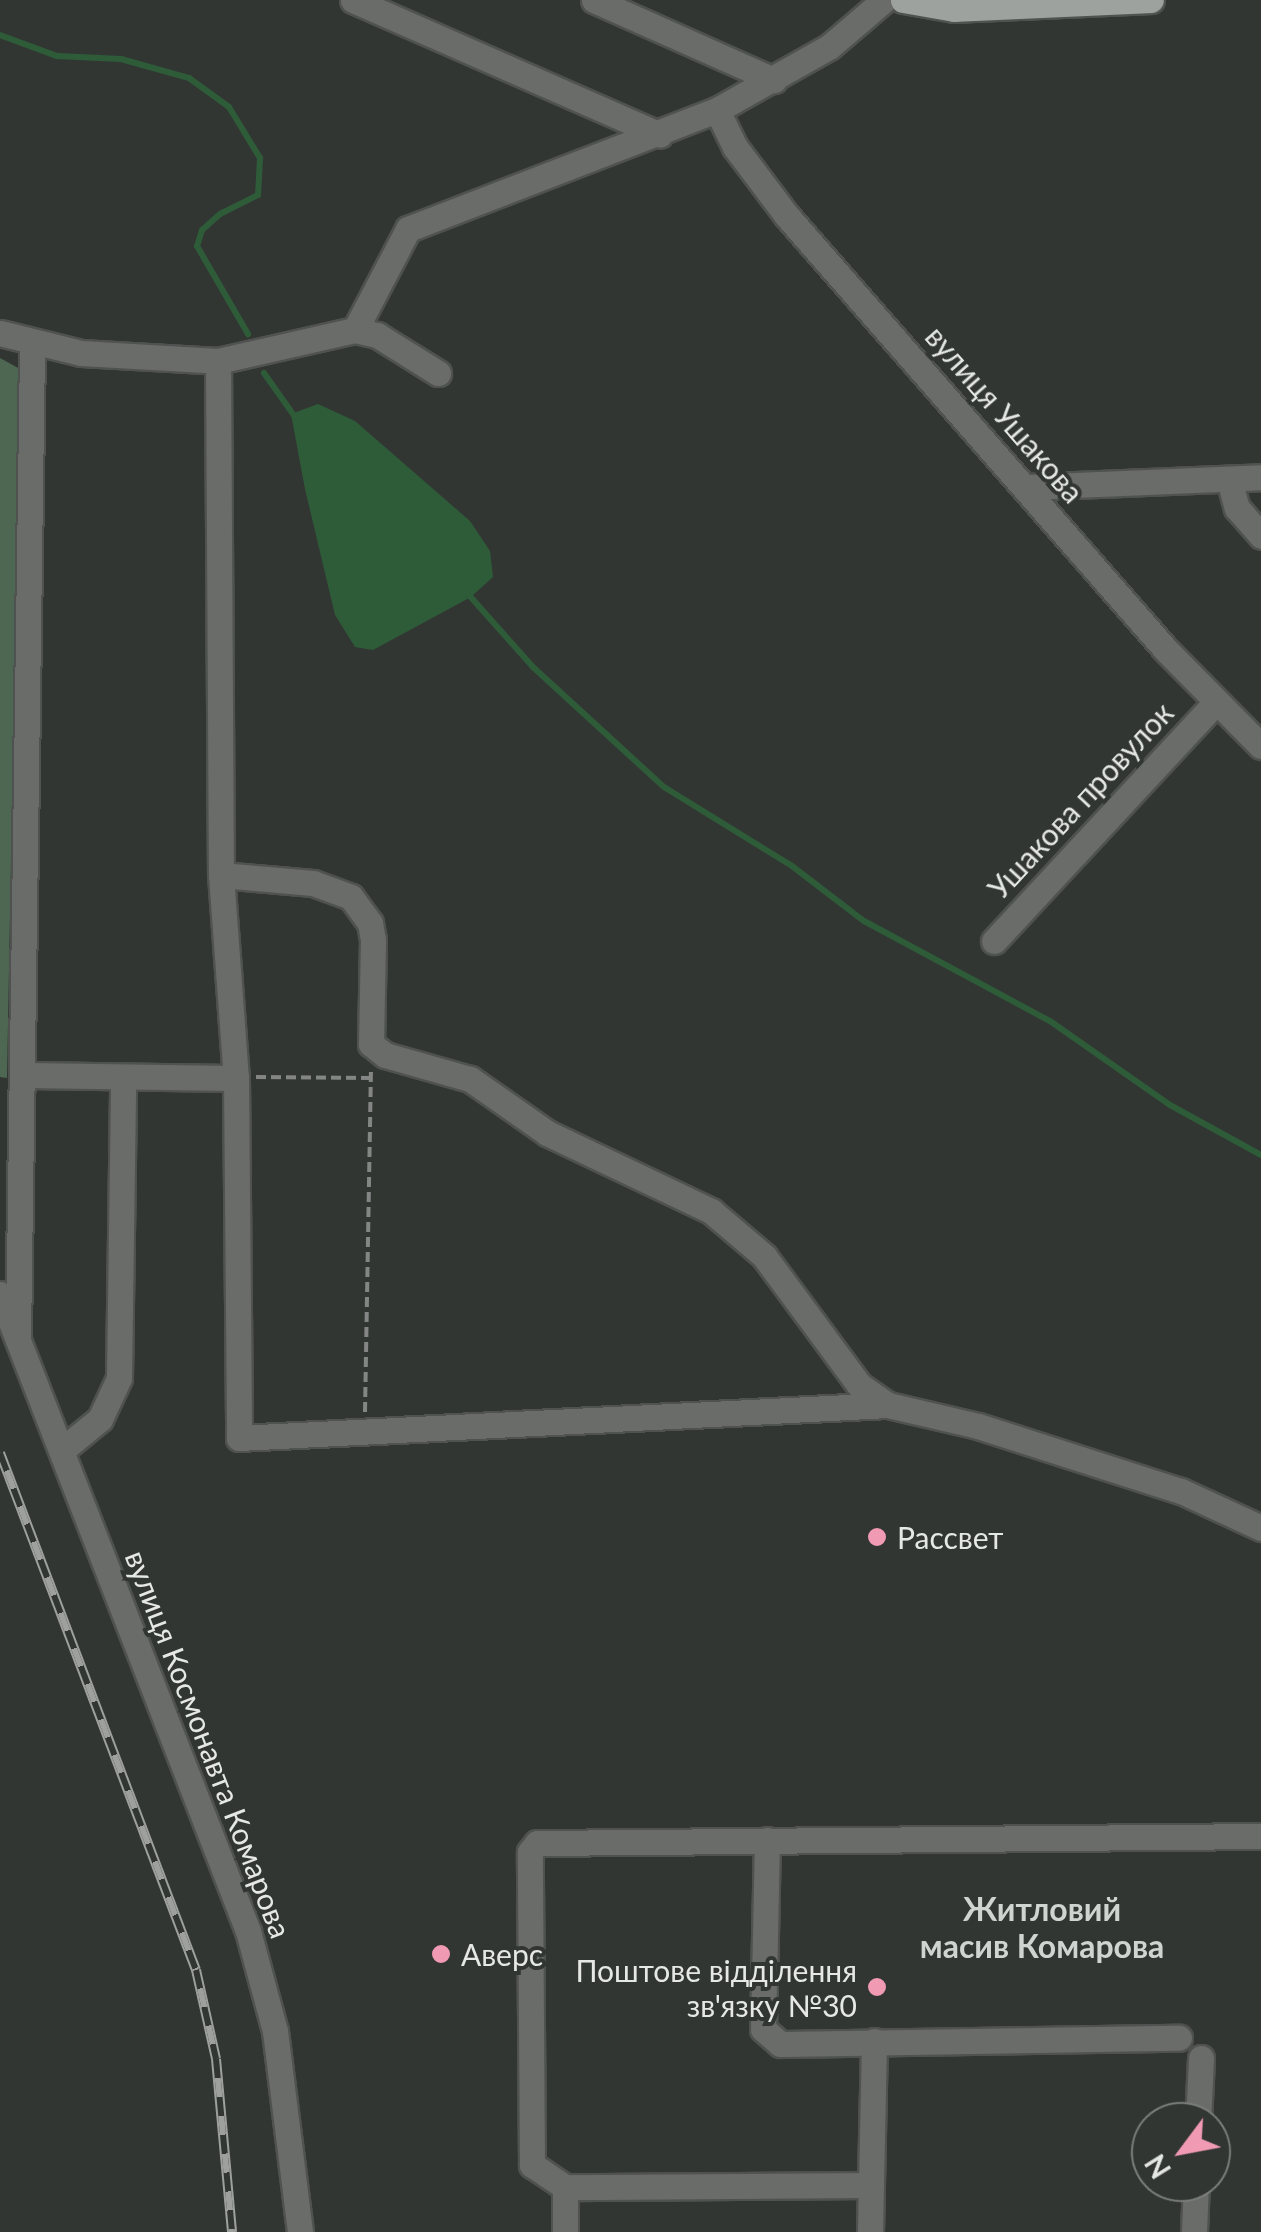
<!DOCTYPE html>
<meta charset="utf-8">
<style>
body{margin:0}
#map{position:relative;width:1261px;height:2232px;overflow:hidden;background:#323633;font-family:Lato,sans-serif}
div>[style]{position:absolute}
.green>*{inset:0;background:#4d6752}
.water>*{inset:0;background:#2e5c39}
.stream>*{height:6px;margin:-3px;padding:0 3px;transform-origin:3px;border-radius:3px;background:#2e5c39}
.path>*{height:4px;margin-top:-2px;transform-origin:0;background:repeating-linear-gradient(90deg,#838684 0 10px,transparent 0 15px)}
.roads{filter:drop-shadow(2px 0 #4f5250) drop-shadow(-2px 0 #4f5250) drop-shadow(0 2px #4f5250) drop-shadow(0 -2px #4f5250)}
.minor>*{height:25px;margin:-12.5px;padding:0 12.5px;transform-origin:12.5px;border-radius:12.5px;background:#6a6c6a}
.major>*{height:25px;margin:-12.5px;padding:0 12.5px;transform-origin:12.5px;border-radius:12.5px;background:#9ea29f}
.rail>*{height:10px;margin-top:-5px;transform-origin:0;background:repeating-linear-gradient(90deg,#323633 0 19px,#9ea09e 0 38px);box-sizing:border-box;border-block:2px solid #9ea09e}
.dots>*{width:28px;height:28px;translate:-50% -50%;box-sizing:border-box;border:5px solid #323633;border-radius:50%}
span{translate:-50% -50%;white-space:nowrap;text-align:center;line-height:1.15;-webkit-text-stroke:8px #323633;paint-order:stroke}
.street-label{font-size:30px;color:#e6e8e6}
.poi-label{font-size:30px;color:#e6e8e6}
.left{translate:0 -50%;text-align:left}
.right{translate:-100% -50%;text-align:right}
.neighbourhood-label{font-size:32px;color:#d0d4d0;font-weight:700}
.north{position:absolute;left:1131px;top:2102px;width:100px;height:100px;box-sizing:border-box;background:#323633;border:2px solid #7a7d7b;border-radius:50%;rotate:238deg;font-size:28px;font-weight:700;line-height:40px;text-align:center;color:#e6e8e6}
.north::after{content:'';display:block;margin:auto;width:35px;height:45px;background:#f09ab4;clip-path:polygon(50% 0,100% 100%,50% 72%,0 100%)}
</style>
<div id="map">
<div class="green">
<i style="clip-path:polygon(0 358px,20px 369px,7px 1078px,0 1077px)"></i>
</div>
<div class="water">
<i style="clip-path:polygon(318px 404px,355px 421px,470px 521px,490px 551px,493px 577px,471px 597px,373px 650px,355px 647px,335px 615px,305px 489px,291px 414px)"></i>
</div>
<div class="stream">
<i style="left:0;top:35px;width:61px;rotate:20.2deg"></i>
<i style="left:57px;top:56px;width:64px;rotate:2.7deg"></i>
<i style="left:121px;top:59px;width:71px;rotate:15.6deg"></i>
<i style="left:189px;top:78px;width:49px;rotate:35.9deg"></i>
<i style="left:229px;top:107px;width:60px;rotate:58.7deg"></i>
<i style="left:260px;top:158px;width:37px;rotate:93deg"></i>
<i style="left:258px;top:195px;width:42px;rotate:153.4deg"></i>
<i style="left:220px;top:214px;width:24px;rotate:138deg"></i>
<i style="left:202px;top:230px;width:17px;rotate:107deg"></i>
<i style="left:197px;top:246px;width:102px;rotate:59.9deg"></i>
<i style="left:264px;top:373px;width:54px;rotate:54.8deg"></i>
<i style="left:468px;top:594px;width:99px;rotate:48.3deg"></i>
<i style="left:534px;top:668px;width:176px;rotate:42.5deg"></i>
<i style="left:664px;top:787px;width:150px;rotate:31.7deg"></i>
<i style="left:792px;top:866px;width:91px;rotate:37.4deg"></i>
<i style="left:864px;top:921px;width:211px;rotate:28.3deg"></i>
<i style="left:1050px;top:1021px;width:146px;rotate:35deg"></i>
<i style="left:1170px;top:1105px;width:104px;rotate:28.8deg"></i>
</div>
<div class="path">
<i style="left:256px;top:1077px;width:115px;rotate:0.5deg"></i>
<i style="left:365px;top:1412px;width:340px;rotate:-89deg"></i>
</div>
<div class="roads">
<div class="minor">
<i style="left:353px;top:0;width:335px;rotate:23.7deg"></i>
<i style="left:594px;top:0;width:197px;rotate:24deg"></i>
<i style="left:717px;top:110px;width:41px;rotate:64.1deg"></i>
<i style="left:735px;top:147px;width:86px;rotate:53deg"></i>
<i style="left:787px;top:216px;width:576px;rotate:48.87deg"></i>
<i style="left:1166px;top:650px;width:135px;rotate:45.3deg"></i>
<i style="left:355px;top:330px;width:114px;rotate:-62.3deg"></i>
<i style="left:408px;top:229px;width:331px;rotate:-21.1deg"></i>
<i style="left:717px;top:110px;width:129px;rotate:-29.4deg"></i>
<i style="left:829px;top:47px;width:72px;rotate:-40.5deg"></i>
<i style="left:0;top:333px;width:83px;rotate:13.9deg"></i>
<i style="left:81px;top:353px;width:137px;rotate:3.3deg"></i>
<i style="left:218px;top:361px;width:140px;rotate:-12.8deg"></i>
<i style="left:355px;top:330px;width:23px;rotate:13deg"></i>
<i style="left:377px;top:335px;width:72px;rotate:31.9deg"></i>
<i style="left:218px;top:361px;width:514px;rotate:89.67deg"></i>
<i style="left:221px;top:875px;width:204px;rotate:85.8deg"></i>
<i style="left:236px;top:1078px;width:360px;rotate:89.5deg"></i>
<i style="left:239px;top:1438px;width:650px;rotate:-2.91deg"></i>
<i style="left:1229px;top:479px;width:30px;rotate:75deg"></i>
<i style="left:1237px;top:508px;width:37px;rotate:49deg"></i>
<i style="left:1027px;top:487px;width:234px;rotate:-2.4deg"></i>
<i style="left:221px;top:875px;width:92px;rotate:5deg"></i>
<i style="left:313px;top:883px;width:40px;rotate:20.2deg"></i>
<i style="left:351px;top:897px;width:32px;rotate:54deg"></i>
<i style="left:370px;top:923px;width:17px;rotate:80deg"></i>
<i style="left:373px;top:940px;width:104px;rotate:91.1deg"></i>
<i style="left:371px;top:1044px;width:18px;rotate:38deg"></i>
<i style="left:385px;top:1055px;width:88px;rotate:15.8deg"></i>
<i style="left:470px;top:1079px;width:94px;rotate:35deg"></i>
<i style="left:547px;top:1133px;width:182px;rotate:25.4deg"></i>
<i style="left:711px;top:1211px;width:70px;rotate:40.3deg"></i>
<i style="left:764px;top:1256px;width:160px;rotate:53.6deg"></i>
<i style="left:859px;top:1385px;width:35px;rotate:35deg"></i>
<i style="left:888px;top:1405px;width:92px;rotate:13.1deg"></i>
<i style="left:978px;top:1426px;width:213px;rotate:17.8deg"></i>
<i style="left:1181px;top:1491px;width:88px;rotate:24.8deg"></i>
<i style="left:994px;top:941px;width:325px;rotate:-47.1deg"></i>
<i style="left:22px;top:1075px;width:214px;rotate:0.8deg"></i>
<i style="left:0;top:1294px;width:684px;rotate:68.73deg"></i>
<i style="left:248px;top:1931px;width:104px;rotate:74.9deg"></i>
<i style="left:275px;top:2031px;width:203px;rotate:82.9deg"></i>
<i style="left:18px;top:1339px;width:995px;rotate:-89.19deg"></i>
<i style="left:62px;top:1450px;width:49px;rotate:-39.2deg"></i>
<i style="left:100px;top:1419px;width:45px;rotate:-65.1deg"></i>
<i style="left:119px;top:1378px;width:301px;rotate:-89.2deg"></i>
<i style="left:767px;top:1840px;width:189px;rotate:91.2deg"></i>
<i style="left:763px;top:2029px;width:23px;rotate:41deg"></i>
<i style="left:780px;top:2044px;width:399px;rotate:-0.9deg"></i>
<i style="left:1198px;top:2122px;width:64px;rotate:-87.3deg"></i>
<i style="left:871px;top:2185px;width:306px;rotate:179.6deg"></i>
<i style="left:565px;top:2187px;width:40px;rotate:-146deg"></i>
<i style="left:532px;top:2165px;width:313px;rotate:-90.4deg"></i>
<i style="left:530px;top:1852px;width:11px;rotate:-52deg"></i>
<i style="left:537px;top:1843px;width:724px;rotate:-0.55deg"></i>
<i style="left:565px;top:2232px;width:45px;rotate:-90deg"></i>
<i style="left:870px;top:2232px;width:191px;rotate:-88.8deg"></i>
<i style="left:1194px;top:2232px;width:50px;rotate:-87.7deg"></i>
</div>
<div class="major">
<i style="left:903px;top:0;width:52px;rotate:10deg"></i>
<i style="left:954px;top:9px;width:197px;rotate:-2.6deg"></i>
</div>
</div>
<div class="rail">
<i style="left:0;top:1453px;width:553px;rotate:69.24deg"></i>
<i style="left:196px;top:1970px;width:91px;rotate:77.3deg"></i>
<i style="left:216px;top:2059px;width:174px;rotate:84.7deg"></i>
</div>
<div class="dots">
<i style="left:877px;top:1537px;background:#f09ab4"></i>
<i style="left:441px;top:1954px;background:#f09ab4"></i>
<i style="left:877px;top:1987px;background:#f09ab4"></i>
</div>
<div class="street-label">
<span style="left:1005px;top:414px;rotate:49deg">вулиця Ушакова</span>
<span style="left:1080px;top:800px;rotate:-47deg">Ушакова провулок</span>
<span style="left:209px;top:1744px;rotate:69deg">вулиця Космонавта Комарова</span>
</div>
<div class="poi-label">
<span class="left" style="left:897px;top:1537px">Рассвет</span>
<span class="left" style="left:461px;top:1954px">Аверс</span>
<span class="right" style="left:857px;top:1987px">Поштове відділення<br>зв'язку №30</span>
</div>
<div class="neighbourhood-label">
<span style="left:1042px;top:1928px">Житловий<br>масив Комарова</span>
</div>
<div class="north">N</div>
</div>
